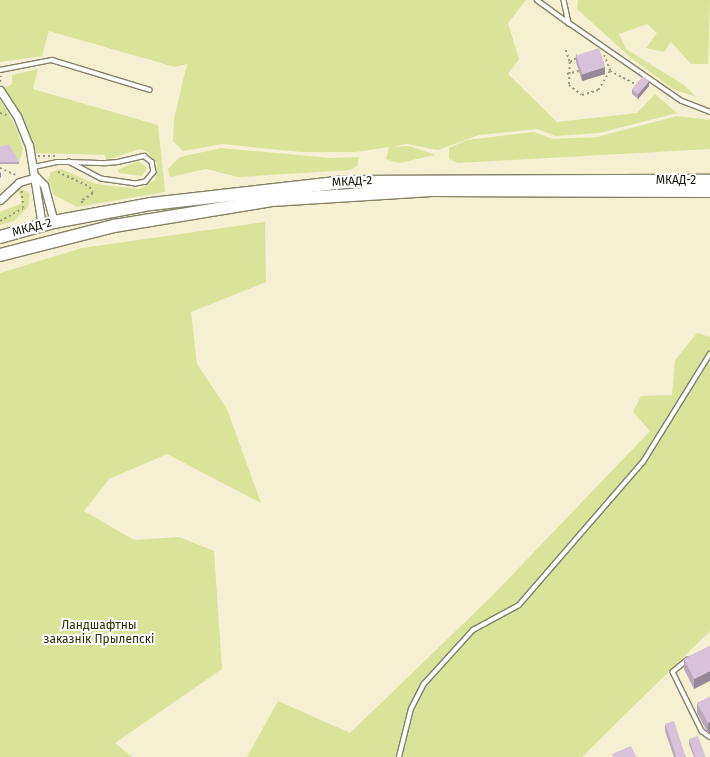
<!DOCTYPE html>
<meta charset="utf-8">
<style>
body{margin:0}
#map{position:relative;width:710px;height:757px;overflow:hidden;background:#f5f0d2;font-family:"Fira Sans",sans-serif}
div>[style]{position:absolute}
.green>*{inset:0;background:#dae39a}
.path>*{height:1.5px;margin-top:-0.75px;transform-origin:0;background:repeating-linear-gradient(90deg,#9b9882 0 2px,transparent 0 5px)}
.roads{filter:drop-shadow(1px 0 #858165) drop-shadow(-1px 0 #858165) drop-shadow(0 1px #858165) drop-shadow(0 -1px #858165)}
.lane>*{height:3.5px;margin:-1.75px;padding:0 1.75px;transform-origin:1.75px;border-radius:1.75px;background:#fff}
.street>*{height:7px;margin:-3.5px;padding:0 3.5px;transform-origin:3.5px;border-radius:3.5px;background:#fff}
.highway>*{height:12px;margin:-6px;padding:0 6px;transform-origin:6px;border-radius:6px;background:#fff}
.wall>*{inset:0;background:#b9a7bb}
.shaded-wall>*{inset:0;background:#968899}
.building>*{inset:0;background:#d7c2da;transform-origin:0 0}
span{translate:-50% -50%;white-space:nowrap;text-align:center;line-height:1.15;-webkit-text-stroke:4px #fff;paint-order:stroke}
.street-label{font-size:12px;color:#141308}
.park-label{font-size:12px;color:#2b2f02}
</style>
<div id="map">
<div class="green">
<i style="clip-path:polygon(0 0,526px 0,508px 23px,519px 59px,508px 74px,557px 122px,637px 113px,655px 94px,677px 113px,599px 133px,556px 136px,537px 129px,479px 135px,438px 150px,407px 144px,391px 147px,410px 146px,435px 155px,399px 163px,386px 159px,389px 147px,356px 152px,301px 152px,223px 144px,183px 151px,173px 141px,174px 119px,187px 64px,175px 67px,49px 31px,42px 56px,0 62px)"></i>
<i style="clip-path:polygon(578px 0,710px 0,708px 64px,691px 64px,671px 42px,664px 52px,646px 48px,657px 33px,647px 24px,619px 34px,626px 49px,684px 85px,696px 97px,673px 89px,631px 58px,577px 9px)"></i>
<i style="clip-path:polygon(38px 69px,33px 89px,158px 125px,165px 192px,77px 207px,54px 195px,48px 180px,51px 172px,61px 169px,96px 184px,139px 189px,155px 180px,157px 164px,148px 152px,140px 149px,106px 160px,105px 155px,36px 153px,21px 114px,3px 89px,12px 84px,12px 75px)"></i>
<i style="clip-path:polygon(0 99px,17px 129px,23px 149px,19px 164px,17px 159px,0 149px)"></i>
<i style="clip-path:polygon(677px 116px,710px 120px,710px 149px,458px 163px,449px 159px,449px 148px,467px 140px,534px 132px,553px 139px,597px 137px)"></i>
<i style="clip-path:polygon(221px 148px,332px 158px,359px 157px,357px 166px,350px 170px,238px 177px,206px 169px,170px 177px,168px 169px,180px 157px)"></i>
<i style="clip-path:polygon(138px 161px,147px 168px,142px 176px,119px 173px,118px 170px)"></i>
<i style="clip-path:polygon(17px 188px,30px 193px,28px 207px,14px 221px,0 225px,0 212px,23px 203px)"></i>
<i style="clip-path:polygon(265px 222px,266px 282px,191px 312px,197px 364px,227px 409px,261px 503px,167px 454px,109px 479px,84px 511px,134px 540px,179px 537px,214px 551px,222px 669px,115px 743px,132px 757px,0 757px,0 273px,82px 248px)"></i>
<i style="clip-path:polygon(697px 333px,710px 337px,710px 631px,582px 757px,247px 757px,278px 701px,350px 733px,492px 596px,650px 431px,633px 412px,641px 396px,672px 395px,675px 360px)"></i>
</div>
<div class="path">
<i style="left:566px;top:50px;width:13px;rotate:72deg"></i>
<i style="left:570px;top:62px;width:23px;rotate:92deg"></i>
<i style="left:569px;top:85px;width:16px;rotate:38deg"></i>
<i style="left:582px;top:95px;width:17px;rotate:-17deg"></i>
<i style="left:598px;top:90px;width:22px;rotate:-58deg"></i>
<i style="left:610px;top:71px;width:17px;rotate:-111deg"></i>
<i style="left:570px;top:62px;width:8px;rotate:-30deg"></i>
<i style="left:610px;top:71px;width:29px;rotate:27deg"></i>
<i style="left:567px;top:74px;width:12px;rotate:-14deg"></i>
<i style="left:0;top:82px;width:6px;rotate:-81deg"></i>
<i style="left:0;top:113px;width:7px;rotate:16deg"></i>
<i style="left:38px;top:156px;width:18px"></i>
<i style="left:0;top:168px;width:17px;rotate:24deg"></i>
<i style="left:58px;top:172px;width:35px;rotate:25deg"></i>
<i style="left:90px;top:187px;width:8px;rotate:67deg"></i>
<i style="left:93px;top:194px;width:13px;rotate:148deg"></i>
<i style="left:82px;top:201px;width:5px;rotate:79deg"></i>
<i style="left:0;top:221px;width:26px;rotate:-29deg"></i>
<i style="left:23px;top:208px;width:18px;rotate:-96deg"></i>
</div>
<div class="roads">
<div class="lane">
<i style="left:537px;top:0;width:39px;rotate:36deg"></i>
<i style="left:564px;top:0;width:24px;rotate:78deg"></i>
<i style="left:569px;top:23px;width:137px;rotate:34.6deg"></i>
<i style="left:682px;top:101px;width:30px;rotate:21deg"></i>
<i style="left:0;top:70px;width:53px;rotate:-10.9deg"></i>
<i style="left:52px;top:60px;width:102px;rotate:17deg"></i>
<i style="left:34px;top:167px;width:24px;rotate:-12deg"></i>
<i style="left:57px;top:162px;width:12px"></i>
<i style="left:69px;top:162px;width:37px;rotate:2deg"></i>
<i style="left:106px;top:163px;width:12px;rotate:-5deg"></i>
<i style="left:118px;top:162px;width:27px;rotate:-13deg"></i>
<i style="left:144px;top:156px;width:10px;rotate:37deg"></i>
<i style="left:152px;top:162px;width:10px;rotate:79deg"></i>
<i style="left:154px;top:172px;width:13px;rotate:129deg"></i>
<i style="left:146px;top:182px;width:10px;rotate:169deg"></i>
<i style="left:136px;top:184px;width:35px;rotate:-172deg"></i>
<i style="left:101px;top:179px;width:36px;rotate:-152deg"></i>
<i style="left:688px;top:660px;width:19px;rotate:141deg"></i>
<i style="left:673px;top:672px;width:66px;rotate:63.8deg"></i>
<i style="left:702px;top:731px;width:10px;rotate:37deg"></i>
<i style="left:399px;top:757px;width:49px;rotate:-76deg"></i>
<i style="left:411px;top:709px;width:28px;rotate:-63deg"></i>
<i style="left:424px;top:684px;width:73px;rotate:-47.8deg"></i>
<i style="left:473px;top:630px;width:52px;rotate:-28.5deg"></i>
<i style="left:519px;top:605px;width:189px;rotate:-49.1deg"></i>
<i style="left:643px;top:462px;width:127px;rotate:-58.2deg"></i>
</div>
<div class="street">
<i style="left:0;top:90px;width:31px;rotate:57deg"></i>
<i style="left:17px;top:116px;width:31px;rotate:68deg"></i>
<i style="left:29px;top:145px;width:81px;rotate:80.8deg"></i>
<i style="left:36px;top:177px;width:11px;rotate:45deg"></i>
<i style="left:44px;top:185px;width:38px;rotate:75deg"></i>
<i style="left:0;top:200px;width:26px;rotate:-43deg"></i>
<i style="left:19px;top:182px;width:18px;rotate:-16deg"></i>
</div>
<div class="highway">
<i style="left:0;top:237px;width:56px;rotate:-15.5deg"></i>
<i style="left:54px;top:222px;width:99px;rotate:-10.5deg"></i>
<i style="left:151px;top:204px;width:195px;rotate:-6.5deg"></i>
<i style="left:345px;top:182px;width:365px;rotate:-0.2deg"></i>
<i style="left:0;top:255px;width:118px;rotate:-14.3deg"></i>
<i style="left:114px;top:226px;width:160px;rotate:-9.3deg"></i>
<i style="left:272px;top:200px;width:160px;rotate:-3.6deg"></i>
<i style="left:432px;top:190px;width:278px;rotate:0.2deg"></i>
</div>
</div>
<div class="wall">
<i style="clip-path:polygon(576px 54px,605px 74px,582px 81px,576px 62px)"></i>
<i style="clip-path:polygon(649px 86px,638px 99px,632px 94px,632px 89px)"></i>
<i style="clip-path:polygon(0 147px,19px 162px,19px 164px,0 164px)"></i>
<i style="clip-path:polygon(710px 646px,694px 689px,684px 669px,684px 659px)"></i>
<i style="clip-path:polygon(710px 697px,710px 732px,708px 733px,697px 713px,697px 703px)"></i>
<i style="clip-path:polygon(665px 724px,686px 757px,674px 757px,665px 731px)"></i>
<i style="clip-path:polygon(689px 739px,705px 757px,694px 757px,689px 744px)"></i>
</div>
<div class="shaded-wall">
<i style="clip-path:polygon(605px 67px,605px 74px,582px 81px,582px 73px)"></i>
<i style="clip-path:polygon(649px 81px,649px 86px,638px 99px,638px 94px)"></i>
<i style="clip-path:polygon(1px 172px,1px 177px,0 178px,0 173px)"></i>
<i style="clip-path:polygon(710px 671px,710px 681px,694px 689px,694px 679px)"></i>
<i style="clip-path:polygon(710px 722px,710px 732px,708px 733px,708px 723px)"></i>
</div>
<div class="building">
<i style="left:599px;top:48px;width:20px;height:24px;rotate:72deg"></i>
<i style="left:643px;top:76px;width:8px;height:17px;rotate:40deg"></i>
<i style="clip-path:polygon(9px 144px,19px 162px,0 162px,0 147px)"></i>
<i style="clip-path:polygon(710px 646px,710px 671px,694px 679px,684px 659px)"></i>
<i style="clip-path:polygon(710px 697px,710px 722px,708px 723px,697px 703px)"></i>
<i style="left:674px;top:721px;width:38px;height:9px;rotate:72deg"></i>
<i style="clip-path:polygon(698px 736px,705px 756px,702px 757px,695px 757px,689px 739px)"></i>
<i style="clip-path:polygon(631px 746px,636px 757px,613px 757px,612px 754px)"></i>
</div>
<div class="street-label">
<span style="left:676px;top:181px">МКАД-2</span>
<span style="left:352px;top:182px;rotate:-3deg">МКАД-2</span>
<span style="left:32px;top:228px;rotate:-15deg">МКАД-2</span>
</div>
<div class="park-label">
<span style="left:99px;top:633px">Ландшафтны<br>заказнік Прылепскі</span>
</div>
</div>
